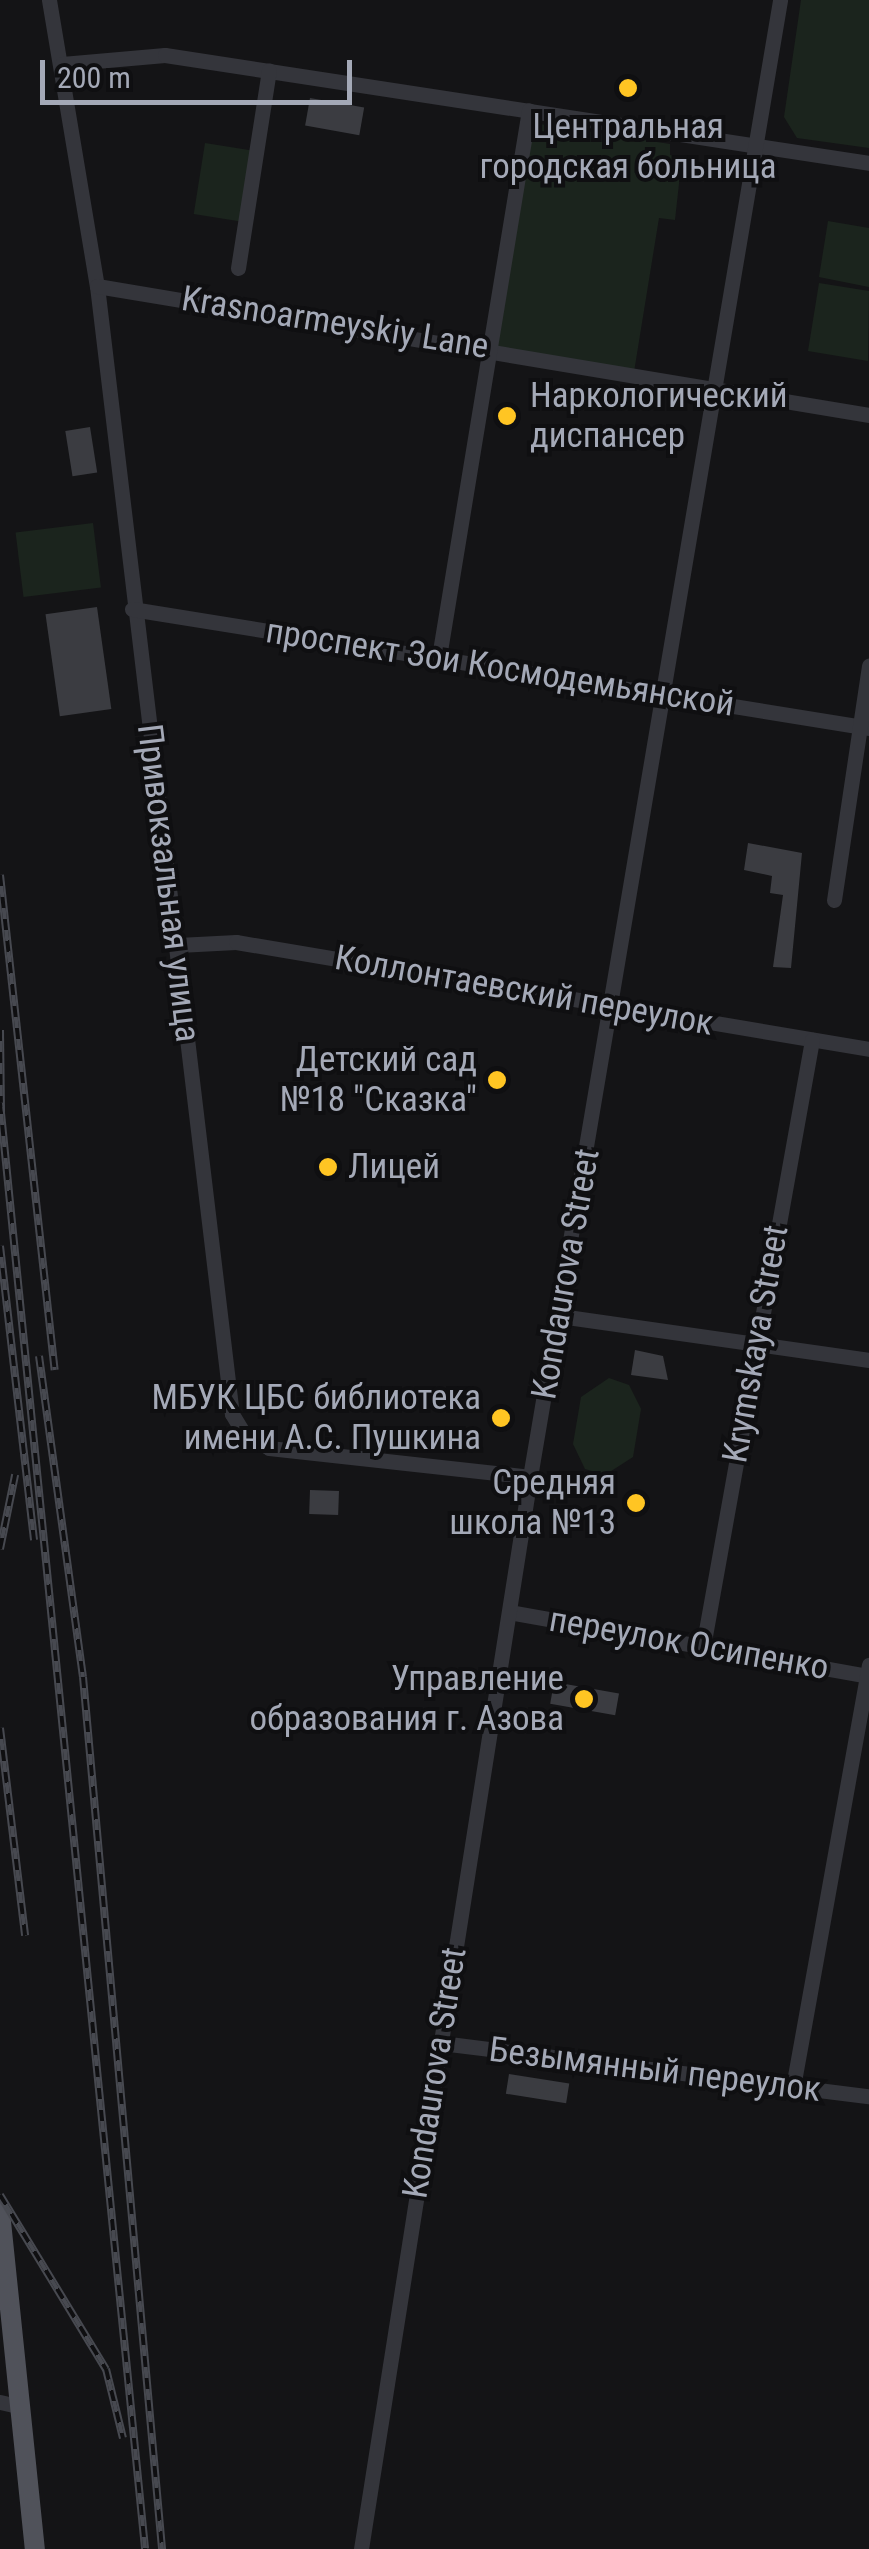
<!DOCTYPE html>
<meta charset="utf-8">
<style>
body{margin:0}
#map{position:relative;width:869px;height:2549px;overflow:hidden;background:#141416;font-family:"Roboto Condensed",sans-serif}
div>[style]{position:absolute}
.green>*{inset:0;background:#1b241d;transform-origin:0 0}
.building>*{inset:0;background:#3b3c41;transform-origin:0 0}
.minor>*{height:15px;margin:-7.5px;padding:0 7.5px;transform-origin:7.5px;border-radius:7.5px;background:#34353b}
.major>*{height:20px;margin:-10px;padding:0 10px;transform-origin:10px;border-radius:10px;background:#50525a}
.rail>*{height:8px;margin-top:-4px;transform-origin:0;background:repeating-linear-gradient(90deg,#0f0f11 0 11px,#474950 0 22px);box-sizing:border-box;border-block:2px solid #474950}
.dots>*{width:28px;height:28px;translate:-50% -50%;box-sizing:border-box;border:5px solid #0f0f11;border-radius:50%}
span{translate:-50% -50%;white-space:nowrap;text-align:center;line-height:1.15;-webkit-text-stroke:8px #0f0f11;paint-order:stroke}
.poi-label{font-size:35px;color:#a4a9b7}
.left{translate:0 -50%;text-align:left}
.right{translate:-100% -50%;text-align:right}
.street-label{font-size:35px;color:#a4a9b7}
.scale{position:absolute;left:40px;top:60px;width:312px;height:45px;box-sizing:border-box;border:5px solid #a4a9b7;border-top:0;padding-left:12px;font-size:30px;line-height:35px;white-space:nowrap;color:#a4a9b7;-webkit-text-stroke:8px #0f0f11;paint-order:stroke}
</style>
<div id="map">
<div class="green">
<i style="clip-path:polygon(801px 0,869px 0,869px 148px,797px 138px,784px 117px)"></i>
<i style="clip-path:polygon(527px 122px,670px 144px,670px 155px,682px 157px,675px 220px,659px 218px,634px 372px,490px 347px)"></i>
<i style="left:205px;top:143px;width:46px;height:72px;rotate:9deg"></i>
<i style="clip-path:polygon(828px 221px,869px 228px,869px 287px,819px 277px)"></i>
<i style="clip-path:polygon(819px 283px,869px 291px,868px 361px,808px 351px)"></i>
<i style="left:93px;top:523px;width:65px;height:78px;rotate:83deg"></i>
<i style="clip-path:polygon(609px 1378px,629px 1385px,641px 1409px,633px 1457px,605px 1475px,585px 1469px,573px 1444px,581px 1397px)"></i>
</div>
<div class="building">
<i style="left:310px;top:98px;width:55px;height:28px;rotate:10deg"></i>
<i style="left:90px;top:427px;width:46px;height:25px;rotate:81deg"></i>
<i style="left:97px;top:607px;width:103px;height:52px;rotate:82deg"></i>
<i style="clip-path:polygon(748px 843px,802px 853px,791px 968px,773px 967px,783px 895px,770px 893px,772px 876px,744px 870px)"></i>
<i style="clip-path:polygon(635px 1350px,663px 1356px,668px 1380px,631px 1375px)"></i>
<i style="left:310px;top:1490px;width:29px;height:24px;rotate:2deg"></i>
<i style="left:554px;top:1682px;width:66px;height:22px;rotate:10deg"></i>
<i style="left:509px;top:2074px;width:61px;height:20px;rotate:9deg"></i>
</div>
<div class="minor">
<i style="left:49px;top:0;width:290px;rotate:80.5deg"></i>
<i style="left:97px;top:286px;width:1136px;rotate:83.18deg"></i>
<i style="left:232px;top:1414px;width:23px;rotate:59deg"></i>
<i style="left:244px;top:1434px;width:29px;rotate:29deg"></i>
<i style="left:269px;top:1448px;width:263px;rotate:6.3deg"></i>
<i style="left:62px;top:64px;width:103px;rotate:-5deg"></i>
<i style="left:165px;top:55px;width:712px;rotate:8.72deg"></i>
<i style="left:238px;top:268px;width:200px;rotate:-81.1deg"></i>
<i style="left:97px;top:286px;width:783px;rotate:9.49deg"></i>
<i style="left:132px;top:609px;width:747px;rotate:9.17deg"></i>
<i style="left:439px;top:657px;width:554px;rotate:-80.66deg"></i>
<i style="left:834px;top:900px;width:237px;rotate:-81.5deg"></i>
<i style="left:178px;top:945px;width:58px;rotate:-3deg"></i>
<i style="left:236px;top:942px;width:642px;rotate:9.59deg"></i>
<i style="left:560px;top:1316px;width:312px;rotate:8.1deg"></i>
<i style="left:509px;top:1612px;width:366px;rotate:10.1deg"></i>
<i style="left:703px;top:1647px;width:617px;rotate:-79.82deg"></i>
<i style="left:441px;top:2043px;width:431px;rotate:7.1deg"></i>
<i style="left:793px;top:2087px;width:429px;rotate:-79.8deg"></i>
<i style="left:0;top:2402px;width:18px;rotate:13deg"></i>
<i style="left:361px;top:2549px;width:1085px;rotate:-81.04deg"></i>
<i style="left:530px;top:1477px;width:1498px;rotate:-80.39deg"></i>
</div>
<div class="major">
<i style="left:0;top:2212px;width:339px;rotate:84.1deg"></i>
</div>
<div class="rail">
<i style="left:0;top:875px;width:498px;rotate:83.7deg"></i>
<i style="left:0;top:1030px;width:82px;rotate:89.3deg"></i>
<i style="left:0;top:1103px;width:1453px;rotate:84.27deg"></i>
<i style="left:0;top:1246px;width:296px;rotate:83.4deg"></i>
<i style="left:39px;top:1356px;width:324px;rotate:82.2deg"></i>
<i style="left:83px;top:1677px;width:876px;rotate:84.82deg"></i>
<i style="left:0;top:1549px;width:76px;rotate:-78.5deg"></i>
<i style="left:0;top:1728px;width:209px;rotate:83.1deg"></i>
<i style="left:0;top:2195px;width:204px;rotate:58.7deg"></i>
<i style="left:106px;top:2369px;width:71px;rotate:76.2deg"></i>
</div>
<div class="dots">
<i style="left:628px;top:88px;background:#ffc523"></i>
<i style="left:507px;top:416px;background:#ffc523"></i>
<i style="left:497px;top:1080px;background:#ffc523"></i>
<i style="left:328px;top:1167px;background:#ffc523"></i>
<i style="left:501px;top:1418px;background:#ffc523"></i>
<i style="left:636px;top:1503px;background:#ffc523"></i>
<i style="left:584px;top:1699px;background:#ffc523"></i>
</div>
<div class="poi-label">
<span style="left:628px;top:147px">Центральная<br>городская больница</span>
<span class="left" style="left:530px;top:416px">Наркологический<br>диспансер</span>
<span class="right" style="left:477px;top:1080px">Детский сад<br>№18 "Сказка"</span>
<span class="left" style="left:348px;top:1167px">Лицей</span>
<span class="right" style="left:481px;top:1418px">МБУК ЦБС библиотека<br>имени А.С. Пушкина</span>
<span class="right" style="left:616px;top:1503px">Средняя<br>школа №13</span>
<span class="right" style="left:564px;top:1699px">Управление<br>образования г. Азова</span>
</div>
<div class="street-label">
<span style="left:335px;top:323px;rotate:9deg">Krasnoarmeyskiy Lane</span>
<span style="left:500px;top:668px;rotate:9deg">проспект Зои Космодемьянской</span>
<span style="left:168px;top:883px;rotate:83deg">Привокзальная улица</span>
<span style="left:524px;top:991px;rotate:10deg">Коллонтаевский переулок</span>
<span style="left:566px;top:1274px;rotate:-80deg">Kondaurova Street</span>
<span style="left:756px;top:1344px;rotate:-80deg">Krymskaya Street</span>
<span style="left:689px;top:1644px;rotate:10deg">переулок Осипенко</span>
<span style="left:655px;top:2070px;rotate:7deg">Безымянный переулок</span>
<span style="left:435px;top:2073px;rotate:-81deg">Kondaurova Street</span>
</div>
<div class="scale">200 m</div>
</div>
